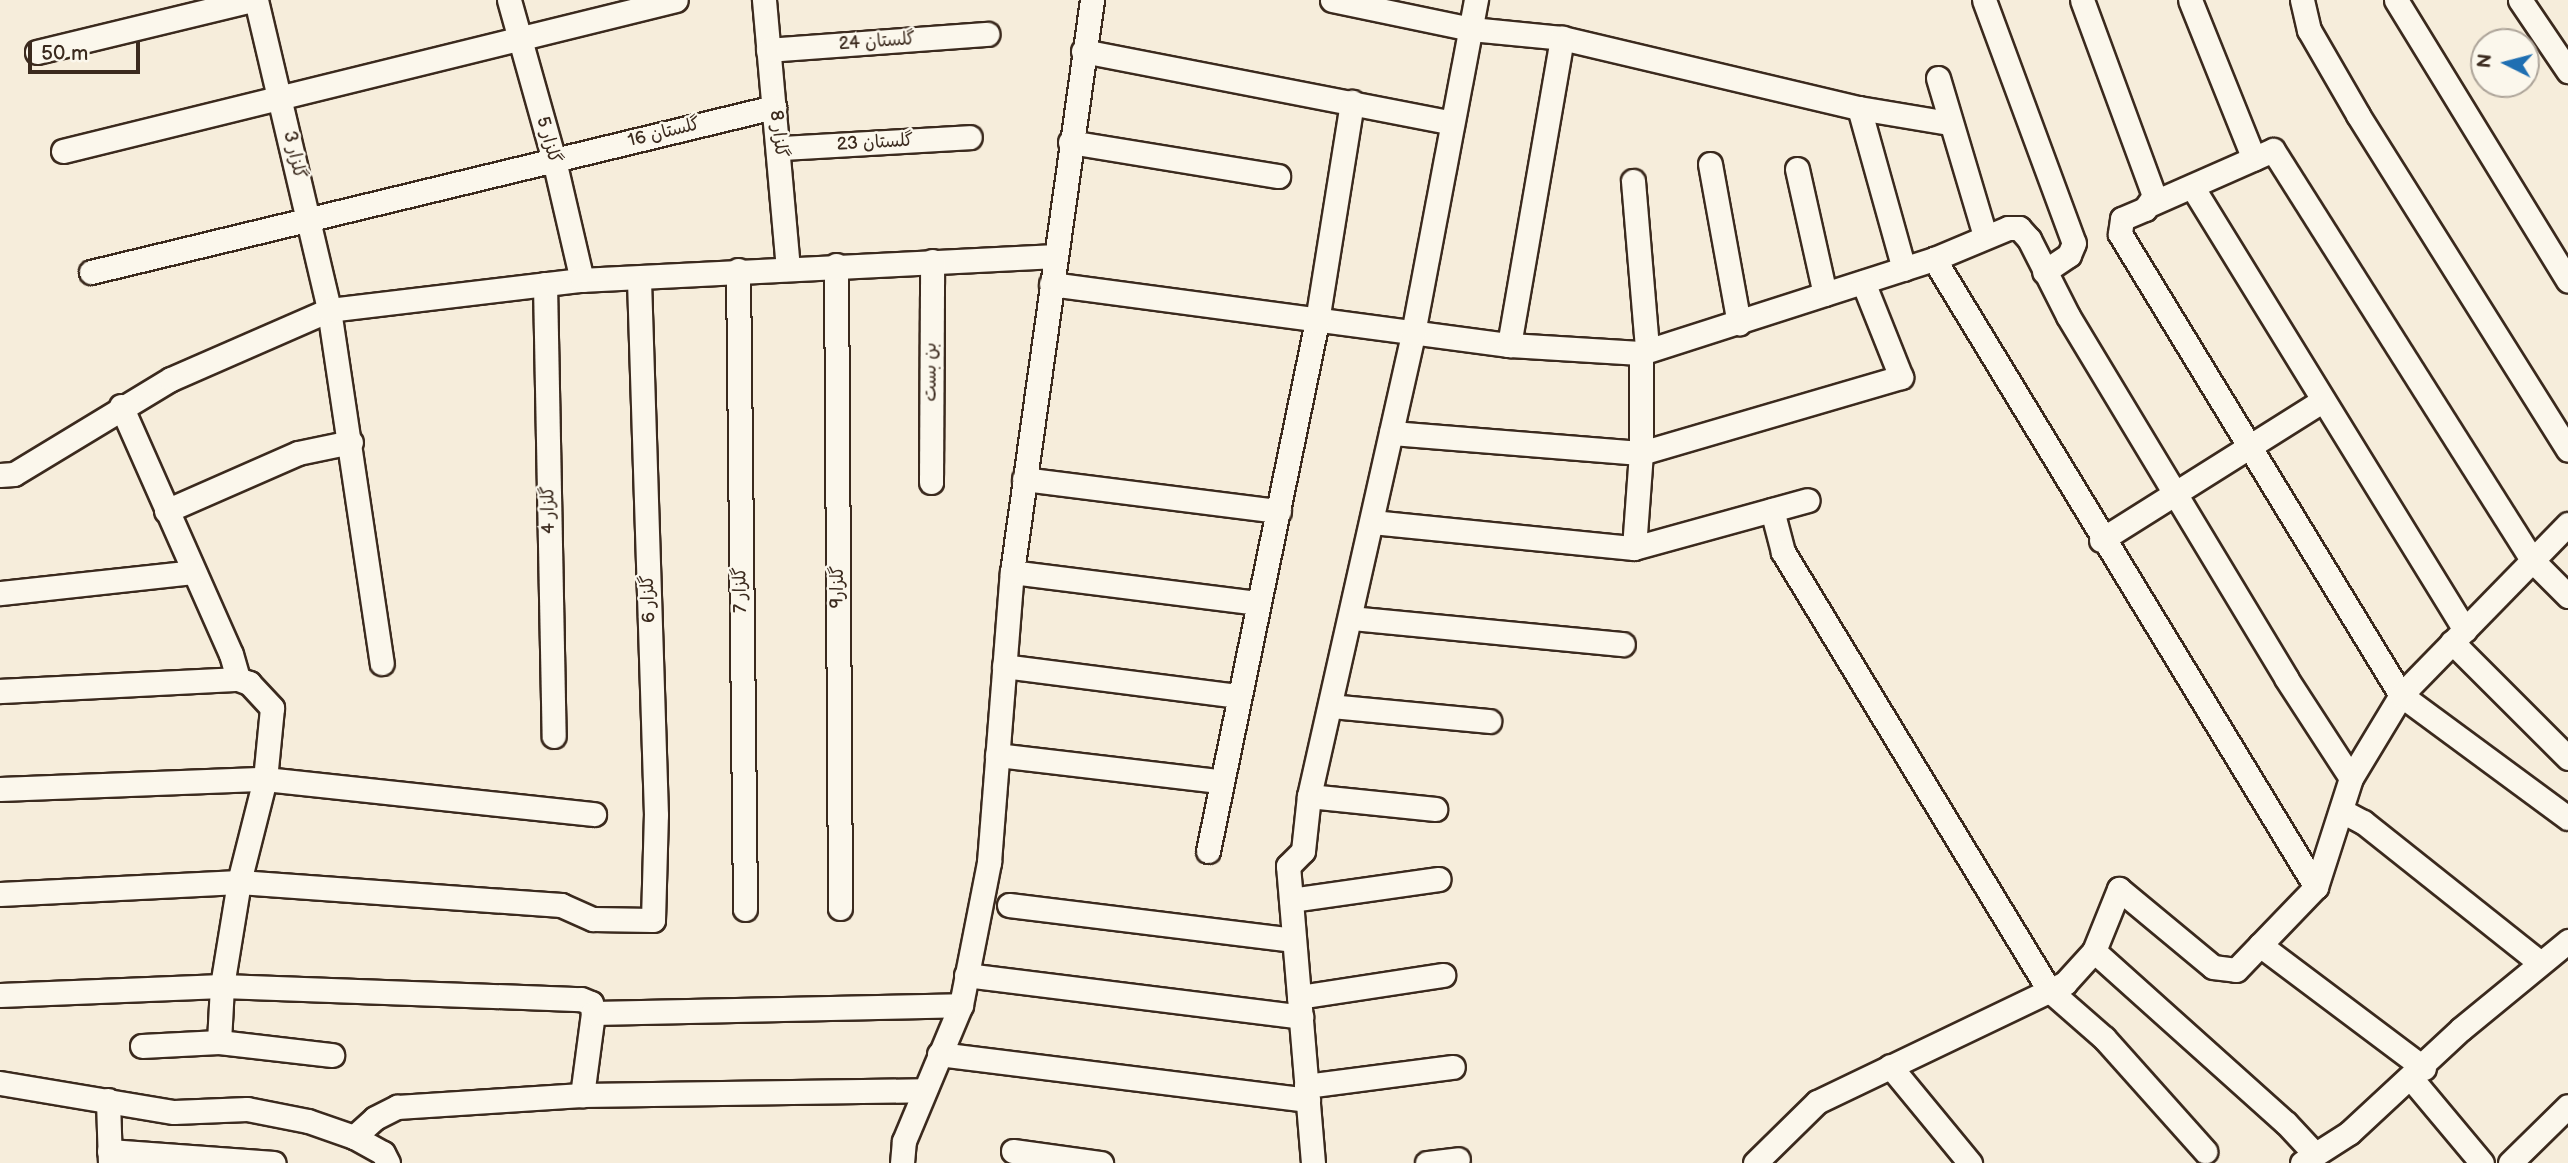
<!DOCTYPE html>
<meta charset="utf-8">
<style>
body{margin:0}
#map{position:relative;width:2568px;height:1163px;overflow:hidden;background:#f6eddb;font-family:"Balsamiq Sans","Playpen Sans Arabic",sans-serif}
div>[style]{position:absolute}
.roads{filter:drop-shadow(2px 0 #3b2a1e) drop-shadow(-2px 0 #3b2a1e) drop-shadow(0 2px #3b2a1e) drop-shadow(0 -2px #3b2a1e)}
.minor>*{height:23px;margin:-11.5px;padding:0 11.5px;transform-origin:11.5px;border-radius:11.5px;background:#fbf7ec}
span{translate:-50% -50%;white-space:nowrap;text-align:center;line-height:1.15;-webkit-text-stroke:5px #fbf7ec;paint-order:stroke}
.street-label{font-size:18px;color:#3b2a1e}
.north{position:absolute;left:2470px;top:28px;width:70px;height:70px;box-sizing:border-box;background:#fbf7ec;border:2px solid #aea59a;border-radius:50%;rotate:276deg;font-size:19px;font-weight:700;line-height:28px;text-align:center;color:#3b2a1e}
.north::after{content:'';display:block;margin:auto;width:24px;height:32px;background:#1f6fb2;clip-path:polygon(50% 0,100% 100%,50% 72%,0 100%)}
.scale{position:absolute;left:28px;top:42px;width:112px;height:32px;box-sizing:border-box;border:4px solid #3b2a1e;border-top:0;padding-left:9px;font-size:21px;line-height:24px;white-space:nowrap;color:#3b2a1e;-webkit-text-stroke:5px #fbf7ec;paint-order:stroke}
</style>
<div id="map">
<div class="roads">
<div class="minor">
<i style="left:256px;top:0;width:318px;rotate:76.7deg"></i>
<i style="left:329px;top:310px;width:357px;rotate:81.5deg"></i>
<i style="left:509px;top:0;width:166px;rotate:74.3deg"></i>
<i style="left:554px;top:160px;width:123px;rotate:76.9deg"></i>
<i style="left:764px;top:0;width:270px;rotate:84.9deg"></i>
<i style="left:1332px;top:0;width:142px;rotate:11.8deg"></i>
<i style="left:1471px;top:29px;width:91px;rotate:5.6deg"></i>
<i style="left:1562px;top:38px;width:305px;rotate:13.3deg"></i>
<i style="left:1859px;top:108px;width:91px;rotate:9.5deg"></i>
<i style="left:1984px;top:0;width:259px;rotate:69.7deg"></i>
<i style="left:2074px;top:243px;width:13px;rotate:113deg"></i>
<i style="left:2069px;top:255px;width:30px;rotate:146deg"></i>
<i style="left:2082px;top:0;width:209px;rotate:69.8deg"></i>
<i style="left:2154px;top:196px;width:16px;rotate:125deg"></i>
<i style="left:2145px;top:209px;width:25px;rotate:157deg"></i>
<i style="left:2122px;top:219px;width:15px;rotate:98deg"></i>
<i style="left:2120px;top:234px;width:540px;rotate:58.64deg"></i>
<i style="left:2401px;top:695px;width:207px;rotate:36.4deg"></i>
<i style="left:2190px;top:0;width:171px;rotate:68.1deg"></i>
<i style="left:2302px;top:0;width:31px;rotate:77deg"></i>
<i style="left:2309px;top:30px;width:98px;rotate:60deg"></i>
<i style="left:2358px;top:115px;width:395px;rotate:57.9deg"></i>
<i style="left:2396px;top:0;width:329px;rotate:58.5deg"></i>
<i style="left:2520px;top:0;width:86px;rotate:55.9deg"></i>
<i style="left:768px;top:50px;width:220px;rotate:-4.2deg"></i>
<i style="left:1083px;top:51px;width:376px;rotate:11deg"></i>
<i style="left:37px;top:52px;width:221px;rotate:-13.6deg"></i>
<i style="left:1938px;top:78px;width:165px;rotate:73.4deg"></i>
<i style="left:1859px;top:108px;width:167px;rotate:74.4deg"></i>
<i style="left:1070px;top:142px;width:211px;rotate:9.3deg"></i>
<i style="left:781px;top:148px;width:189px;rotate:-3.3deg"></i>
<i style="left:63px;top:151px;width:631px;rotate:-13.84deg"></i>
<i style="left:1710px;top:164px;width:162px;rotate:79.7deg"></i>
<i style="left:1797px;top:169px;width:128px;rotate:77.4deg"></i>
<i style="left:1633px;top:181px;width:169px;rotate:85.2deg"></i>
<i style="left:2193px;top:188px;width:519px;rotate:58.39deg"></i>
<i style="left:2153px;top:203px;width:131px;rotate:-23.8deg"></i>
<i style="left:2273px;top:150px;width:485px;rotate:57.7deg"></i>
<i style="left:2532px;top:560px;width:51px;rotate:45deg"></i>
<i style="left:1934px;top:259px;width:735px;rotate:58.69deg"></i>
<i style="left:836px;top:265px;width:643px;rotate:89.64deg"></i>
<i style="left:738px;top:270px;width:639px;rotate:89.37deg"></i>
<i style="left:91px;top:272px;width:703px;rotate:-13.58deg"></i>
<i style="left:545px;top:284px;width:452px;rotate:88.9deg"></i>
<i style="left:1051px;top:284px;width:462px;rotate:7.6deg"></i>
<i style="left:1509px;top:345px;width:132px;rotate:3.5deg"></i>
<i style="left:1641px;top:353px;width:308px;rotate:-17.8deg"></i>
<i style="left:1934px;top:259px;width:80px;rotate:-22.7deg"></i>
<i style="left:2008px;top:228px;width:11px"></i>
<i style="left:2019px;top:228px;width:15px;rotate:48deg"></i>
<i style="left:2029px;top:239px;width:86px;rotate:63.1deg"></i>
<i style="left:2068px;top:316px;width:423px;rotate:58.9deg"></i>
<i style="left:2286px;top:678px;width:119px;rotate:57deg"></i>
<i style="left:1509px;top:345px;width:312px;rotate:-80.2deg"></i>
<i style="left:121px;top:406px;width:271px;rotate:66.1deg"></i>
<i style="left:231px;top:654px;width:26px;rotate:74deg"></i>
<i style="left:238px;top:679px;width:12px;rotate:20deg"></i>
<i style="left:249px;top:683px;width:34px;rotate:47deg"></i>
<i style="left:272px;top:708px;width:71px;rotate:95.6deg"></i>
<i style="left:265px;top:779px;width:106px;rotate:104.2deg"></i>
<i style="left:239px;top:882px;width:105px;rotate:99.3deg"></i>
<i style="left:222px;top:986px;width:56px;rotate:93.1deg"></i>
<i style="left:1391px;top:433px;width:251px;rotate:4.6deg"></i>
<i style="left:1641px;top:453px;width:271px;rotate:-16.3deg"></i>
<i style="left:1901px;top:377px;width:102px;rotate:-111.8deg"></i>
<i style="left:0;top:475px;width:14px;rotate:-4deg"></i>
<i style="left:14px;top:474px;width:184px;rotate:-31.2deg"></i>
<i style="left:171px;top:379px;width:172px;rotate:-23.6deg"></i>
<i style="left:329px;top:310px;width:255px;rotate:-6.8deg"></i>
<i style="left:582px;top:280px;width:473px;rotate:-2.9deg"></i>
<i style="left:1024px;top:479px;width:257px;rotate:7.2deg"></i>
<i style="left:931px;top:482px;width:221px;rotate:-89.7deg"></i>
<i style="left:1772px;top:510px;width:43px;rotate:75.3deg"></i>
<i style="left:1783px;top:552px;width:512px;rotate:58.73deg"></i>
<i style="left:2049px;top:990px;width:73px;rotate:41.1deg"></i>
<i style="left:2104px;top:1038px;width:152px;rotate:48.2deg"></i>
<i style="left:166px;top:511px;width:144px;rotate:-23.7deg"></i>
<i style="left:298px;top:453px;width:54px;rotate:-11.7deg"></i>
<i style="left:1372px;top:522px;width:263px;rotate:5.7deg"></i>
<i style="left:1634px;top:548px;width:180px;rotate:-15.4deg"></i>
<i style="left:2101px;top:540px;width:261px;rotate:-32.2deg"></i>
<i style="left:1634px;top:548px;width:95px;rotate:-85.8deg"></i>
<i style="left:1641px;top:453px;width:100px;rotate:-90deg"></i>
<i style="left:1012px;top:572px;width:247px;rotate:7.2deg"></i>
<i style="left:1px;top:593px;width:193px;rotate:-6.2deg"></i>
<i style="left:1351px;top:618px;width:273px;rotate:5.5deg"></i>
<i style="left:2452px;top:642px;width:164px;rotate:45deg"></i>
<i style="left:1004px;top:666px;width:235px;rotate:7.3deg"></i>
<i style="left:0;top:691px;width:238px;rotate:-2.9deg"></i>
<i style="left:1330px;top:706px;width:160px;rotate:5.4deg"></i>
<i style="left:997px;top:755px;width:225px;rotate:6.7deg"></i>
<i style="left:0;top:789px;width:265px;rotate:-2.2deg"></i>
<i style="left:265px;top:779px;width:331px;rotate:6.1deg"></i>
<i style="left:1309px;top:796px;width:127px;rotate:5.9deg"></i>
<i style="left:2342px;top:811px;width:24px;rotate:28deg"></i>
<i style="left:2363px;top:822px;width:226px;rotate:38.5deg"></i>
<i style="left:1208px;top:851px;width:541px;rotate:-78.38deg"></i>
<i style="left:1317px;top:321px;width:222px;rotate:-80.9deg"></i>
<i style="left:0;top:894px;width:239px;rotate:-2.9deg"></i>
<i style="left:239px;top:882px;width:323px;rotate:4.1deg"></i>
<i style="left:561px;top:905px;width:35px;rotate:24deg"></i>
<i style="left:593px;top:919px;width:60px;rotate:1deg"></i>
<i style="left:653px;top:920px;width:105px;rotate:-88.4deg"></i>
<i style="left:656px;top:815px;width:536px;rotate:-91.82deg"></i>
<i style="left:1291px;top:900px;width:149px;rotate:-8.1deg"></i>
<i style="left:1009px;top:905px;width:287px;rotate:7deg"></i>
<i style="left:2260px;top:945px;width:205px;rotate:36.9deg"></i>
<i style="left:2094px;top:951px;width:258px;rotate:41.9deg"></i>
<i style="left:2286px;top:1123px;width:41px;rotate:47deg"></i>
<i style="left:966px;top:975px;width:338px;rotate:7.1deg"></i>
<i style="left:0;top:995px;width:222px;rotate:-2.3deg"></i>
<i style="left:222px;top:986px;width:359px;rotate:2.1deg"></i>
<i style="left:581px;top:999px;width:11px;rotate:22deg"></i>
<i style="left:591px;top:1003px;width:10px;rotate:79deg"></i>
<i style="left:593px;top:1013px;width:83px;rotate:97.6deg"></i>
<i style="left:1299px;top:997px;width:146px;rotate:-8.7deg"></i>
<i style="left:593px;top:1013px;width:368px;rotate:-1.2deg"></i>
<i style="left:142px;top:1046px;width:77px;rotate:-3deg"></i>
<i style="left:219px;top:1042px;width:114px;rotate:6.6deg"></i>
<i style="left:939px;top:1054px;width:372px;rotate:7.1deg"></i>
<i style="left:1890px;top:1066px;width:126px;rotate:50.5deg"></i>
<i style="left:2410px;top:1077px;width:112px;rotate:50.1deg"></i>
<i style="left:0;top:1083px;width:176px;rotate:9.5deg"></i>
<i style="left:174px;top:1112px;width:73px;rotate:-2.4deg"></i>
<i style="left:247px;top:1109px;width:62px;rotate:11.1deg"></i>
<i style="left:308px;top:1121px;width:49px;rotate:19.2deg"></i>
<i style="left:354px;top:1137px;width:33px;rotate:29deg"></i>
<i style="left:383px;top:1153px;width:11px;rotate:63deg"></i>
<i style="left:1306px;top:1086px;width:148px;rotate:-7.4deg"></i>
<i style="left:108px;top:1100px;width:63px;rotate:88.2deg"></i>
<i style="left:354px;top:1137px;width:28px;rotate:-42deg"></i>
<i style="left:375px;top:1118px;width:25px;rotate:-27deg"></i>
<i style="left:397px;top:1107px;width:185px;rotate:-3.7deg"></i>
<i style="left:582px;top:1095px;width:341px;rotate:-0.8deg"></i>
<i style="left:109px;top:1151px;width:165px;rotate:4.2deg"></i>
<i style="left:1013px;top:1151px;width:89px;rotate:7.8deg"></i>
<i style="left:902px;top:1163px;width:22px;rotate:-85deg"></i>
<i style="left:904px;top:1141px;width:147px;rotate:-67.3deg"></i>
<i style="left:961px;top:1005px;width:146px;rotate:-78.9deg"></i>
<i style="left:989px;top:862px;width:291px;rotate:-85.5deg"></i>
<i style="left:1012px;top:572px;width:578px;rotate:-82.04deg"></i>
<i style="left:1313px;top:1163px;width:298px;rotate:-94.8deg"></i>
<i style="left:1288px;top:866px;width:21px;rotate:-45deg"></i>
<i style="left:1303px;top:851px;width:55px;rotate:-83.8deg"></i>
<i style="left:1309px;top:796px;width:475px;rotate:-77.3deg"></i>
<i style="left:1413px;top:333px;width:339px;rotate:-79.3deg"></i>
<i style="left:1427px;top:1163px;width:31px;rotate:-7deg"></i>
<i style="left:1755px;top:1163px;width:87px;rotate:-44.5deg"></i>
<i style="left:1817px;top:1102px;width:275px;rotate:-25.6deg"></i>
<i style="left:2065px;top:983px;width:43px;rotate:-47.8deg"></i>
<i style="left:2094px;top:951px;width:67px;rotate:-68deg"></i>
<i style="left:2119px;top:889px;width:122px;rotate:39.7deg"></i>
<i style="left:2213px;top:967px;width:23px;rotate:7deg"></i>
<i style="left:2236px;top:970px;width:115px;rotate:-46.1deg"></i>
<i style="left:2316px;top:887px;width:114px;rotate:-72.2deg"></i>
<i style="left:2351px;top:778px;width:97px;rotate:-58.9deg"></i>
<i style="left:2401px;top:695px;width:239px;rotate:-45.7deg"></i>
<i style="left:2302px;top:1163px;width:56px;rotate:-32.6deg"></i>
<i style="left:2349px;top:1133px;width:153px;rotate:-42.9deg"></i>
<i style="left:2461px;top:1029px;width:139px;rotate:-39.4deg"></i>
<i style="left:2510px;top:1163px;width:81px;rotate:-44.5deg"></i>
</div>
</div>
<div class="street-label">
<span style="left:877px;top:42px;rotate:-4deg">گلستان 24</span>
<span style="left:664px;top:133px;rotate:-14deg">گلستان 16</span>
<span style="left:778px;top:134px;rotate:83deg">گلزار 8</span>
<span style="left:548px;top:140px;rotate:74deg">گلزار 5</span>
<span style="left:875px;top:143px;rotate:-3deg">گلستان 23</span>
<span style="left:294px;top:155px;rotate:77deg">گلزار 3</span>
<span style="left:931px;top:372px;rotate:-90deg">بن بست</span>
<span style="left:549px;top:510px;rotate:-91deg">گلزار 4</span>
<span style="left:838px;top:587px;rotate:-90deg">گلزار9</span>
<span style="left:741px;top:590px;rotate:-91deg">گلزار 7</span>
<span style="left:649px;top:599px;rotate:-92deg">گلزار 6</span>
</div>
<div class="north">N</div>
<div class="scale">50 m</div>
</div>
